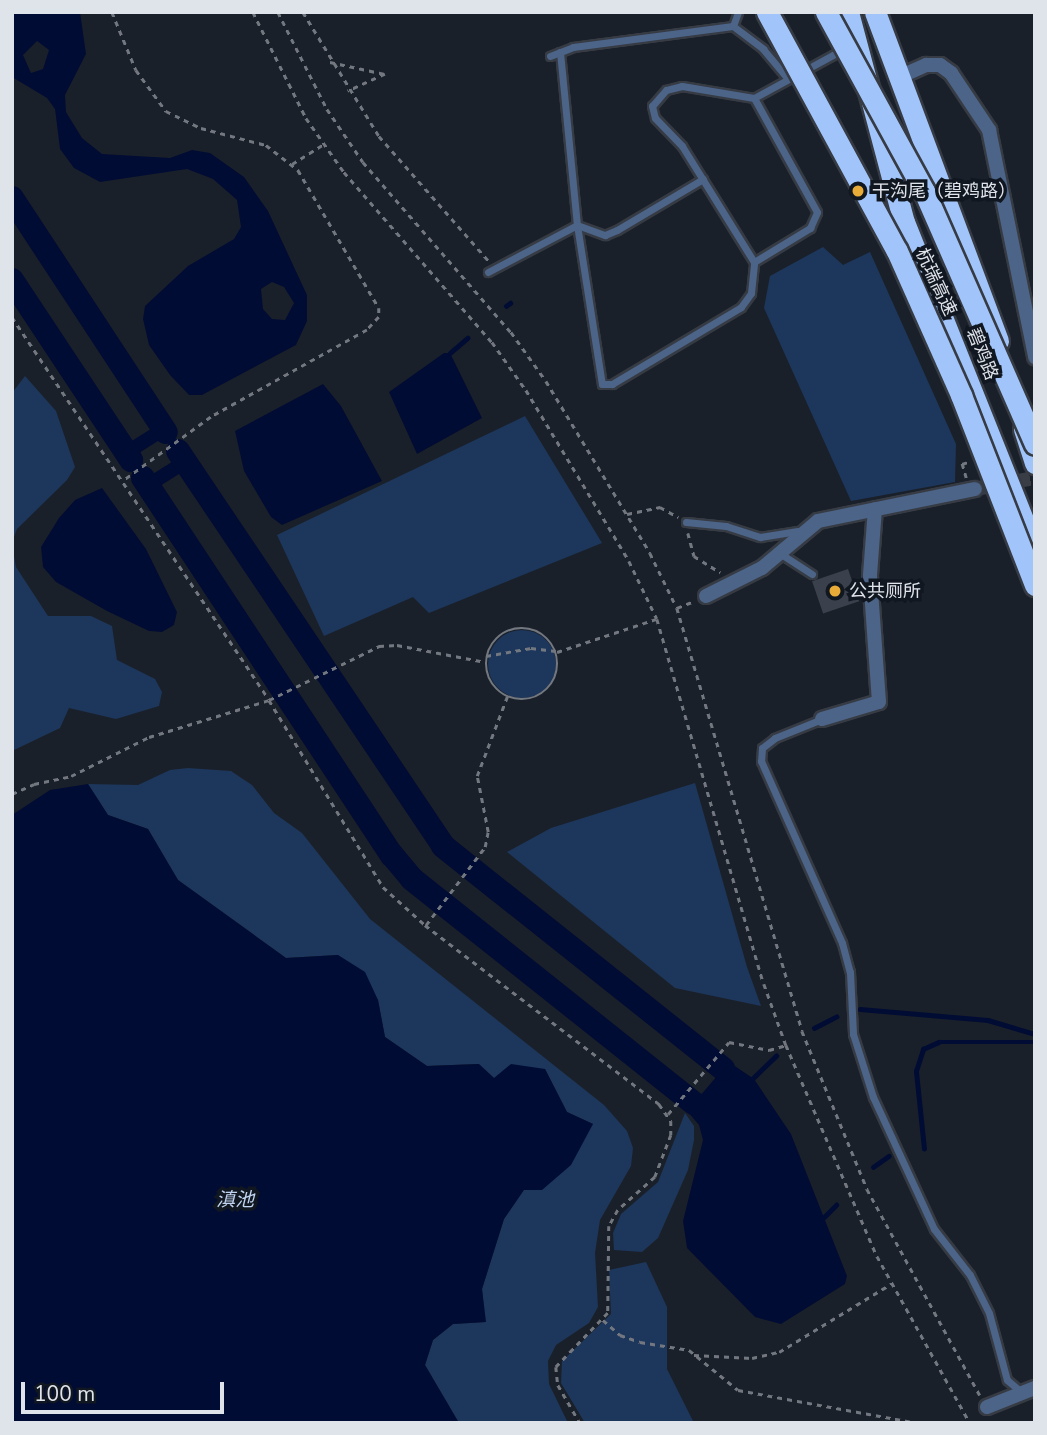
<!DOCTYPE html>
<meta charset="utf-8">
<style>
body{margin:0}
#map{position:relative;width:1047px;height:1435px;overflow:hidden;background:#1a2029;font-family:"Nunito Sans","Noto Sans SC",sans-serif}
div>[style]{position:absolute}
.green>*{inset:0;background:#1d365b}
.round{border-radius:50%}
.water>*{inset:0;background:#000c34}
.stream>*{height:4.5px;margin:-2.25px;padding:0 2.25px;transform-origin:2.25px;border-radius:2.25px;background:#000c34}
.canal>*{height:14px;margin:-7px;padding:0 7px;transform-origin:7px;border-radius:7px;background:#000c34}
.river>*{height:24px;margin:-12px;padding:0 12px;transform-origin:12px;border-radius:12px;background:#000c34}
.building>*{inset:0;background:#3a414c;transform-origin:0 0}
.street-tunnel>*{height:14px;margin-top:-7px;transform-origin:0;background:repeating-linear-gradient(90deg,#383d46 0 14px,transparent 0 21px)}
.path>*{height:2.5px;margin-top:-1.25px;transform-origin:0;background:repeating-linear-gradient(90deg,#737880 0 5px,transparent 0 10px)}
.path>.ring{margin:-1.25px;padding:0;box-sizing:content-box;background:none;border:2.5px solid #737880;border-radius:50%}
.roads{filter:drop-shadow(2px 0 #363b44) drop-shadow(-2px 0 #363b44) drop-shadow(0 2px #363b44) drop-shadow(0 -2px #363b44)}
.lane>*{height:7px;margin:-3.5px;padding:0 3.5px;transform-origin:3.5px;border-radius:3.5px;background:#4c6488}
.street>*{height:14px;margin:-7px;padding:0 7px;transform-origin:7px;border-radius:7px;background:#4c6488}
.highway>*{height:21px;margin:-10.5px;padding:0 10.5px;transform-origin:10.5px;border-radius:10.5px;background:#a1c5fb}
.bridges{filter:drop-shadow(2px 0 #363b44) drop-shadow(-2px 0 #363b44) drop-shadow(0 2px #363b44) drop-shadow(0 -2px #363b44)}
.highway-bridge>*{height:21px;margin:-10.5px;padding:0 10.5px;transform-origin:10.5px;border-radius:10.5px;background:#a1c5fb}
.dots>*{width:19px;height:19px;translate:-50% -50%;box-sizing:border-box;border:4px solid #111720;border-radius:50%}
span{translate:-50% -50%;white-space:nowrap;text-align:center;line-height:1.15;-webkit-text-stroke:7px #111720;paint-order:stroke}
.poi-label{font-size:18px;color:#dfe3ea}
.left{translate:0 -50%;text-align:left}
.street-label{font-size:18px;color:#dfe3ea}
.water-label{font-size:19px;color:#c0d3f1;font-style:italic}
.frame{position:absolute;inset:0;border:14px solid #dfe3ea;pointer-events:none}
.scale{position:absolute;left:21px;top:1382px;width:203px;height:32px;box-sizing:border-box;border:4px solid #dfe3ea;border-top:0;padding-left:9px;font-size:21px;line-height:24px;white-space:nowrap;color:#dfe3ea;-webkit-text-stroke:5px #111720;paint-order:stroke}
</style>
<div id="map">
<div class="green">
<i style="clip-path:polygon(823px 247px,843px 265px,870px 252px,956px 444px,955px 482px,851px 501px,764px 308px,770px 276px)"></i>
<i style="clip-path:polygon(25px 376px,56px 411px,75px 467px,67px 480px,17px 529px,12px 542px,12px 393px)"></i>
<i style="clip-path:polygon(525px 416px,602px 543px,429px 613px,413px 597px,324px 636px,277px 535px)"></i>
<i style="clip-path:polygon(12px 545px,16px 567px,48px 616px,91px 616px,112px 626px,117px 660px,155px 679px,162px 692px,159px 706px,116px 719px,69px 708px,60px 728px,12px 751px)"></i>
<i class="round" style="left:488px;top:630px;width:68px;height:68px"></i>
<i style="clip-path:polygon(188px 768px,231px 771px,252px 785px,274px 813px,302px 833px,370px 919px,604px 1105px,627px 1131px,633px 1148px,631px 1166px,600px 1220px,595px 1253px,598px 1307px,589px 1323px,556px 1345px,548px 1361px,549px 1384px,568px 1423px,459px 1423px,425px 1365px,433px 1340px,453px 1324px,485px 1322px,482px 1289px,504px 1219px,524px 1189px,593px 1124px,567px 1112px,545px 1069px,494px 1078px,478px 1064px,427px 1066px,385px 1037px,378px 1000px,338px 955px,286px 958px,178px 880px,148px 829px,108px 815px,88px 784px,138px 785px,170px 770px)"></i>
<i style="clip-path:polygon(695px 783px,747px 967px,761px 1006px,675px 988px,507px 852px,551px 828px)"></i>
<i style="clip-path:polygon(685px 1113px,694px 1126px,694px 1140px,688px 1170px,658px 1238px,642px 1252px,614px 1250px,613px 1233px,621px 1214px,658px 1182px)"></i>
<i style="clip-path:polygon(646px 1262px,667px 1307px,667px 1369px,694px 1423px,585px 1423px,561px 1383px,562px 1361px,611px 1314px,609px 1270px)"></i>
</div>
<div class="water">
<i style="clip-path:polygon(evenodd,12px 12px,80px 12px,86px 54px,65px 95px,66px 112px,82px 138px,102px 154px,170px 158px,192px 150px,210px 153px,244px 177px,268px 211px,307px 295px,307px 321px,296px 345px,202px 395px,189px 395px,170px 375px,149px 345px,143px 319px,145px 306px,188px 266px,234px 239px,241px 227px,237px 200px,213px 179px,187px 169px,100px 182px,74px 168px,60px 149px,55px 109px,47px 98px,12px 77px,12px 12px,37px 41px,49px 50px,43px 69px,31px 73px,23px 55px,37px 41px,12px 12px,272px 282px,284px 287px,294px 303px,285px 320px,272px 319px,263px 309px,261px 289px,272px 282px)"></i>
<i style="clip-path:polygon(444px 353px,450px 353px,482px 418px,417px 454px,389px 392px)"></i>
<i style="clip-path:polygon(323px 384px,341px 406px,382px 481px,282px 525px,271px 517px,244px 471px,235px 431px)"></i>
<i style="clip-path:polygon(102px 488px,146px 549px,177px 612px,174px 625px,162px 632px,149px 631px,107px 611px,56px 582px,43px 567px,41px 547px,59px 518px,75px 500px)"></i>
<i style="clip-path:polygon(88px 784px,108px 815px,148px 829px,178px 880px,286px 958px,338px 955px,365px 972px,378px 1000px,385px 1037px,427px 1066px,479px 1064px,494px 1078px,511px 1064px,545px 1069px,567px 1112px,593px 1124px,571px 1165px,542px 1190px,524px 1190px,504px 1219px,482px 1289px,486px 1322px,453px 1324px,433px 1340px,425px 1365px,459px 1423px,12px 1423px,12px 815px,50px 790px)"></i>
<i style="clip-path:polygon(729px 1062px,754px 1079px,791px 1134px,847px 1276px,845px 1284px,781px 1324px,755px 1317px,687px 1248px,683px 1221px,703px 1140px,699px 1125px,687px 1111px)"></i>
</div>
<div class="stream">
<i style="left:506px;top:306px;width:5px;rotate:-37deg"></i>
<i style="left:450px;top:353px;width:23px;rotate:-41deg"></i>
<i style="left:860px;top:1009px;width:128px;rotate:4.9deg"></i>
<i style="left:988px;top:1020px;width:49px;rotate:16.6deg"></i>
<i style="left:814px;top:1028px;width:25px;rotate:-27deg"></i>
<i style="left:753px;top:1078px;width:32px;rotate:-44deg"></i>
<i style="left:924px;top:1149px;width:78px;rotate:-95.9deg"></i>
<i style="left:916px;top:1071px;width:23px;rotate:-72deg"></i>
<i style="left:923px;top:1049px;width:17px;rotate:-24deg"></i>
<i style="left:939px;top:1042px;width:96px"></i>
<i style="left:873px;top:1167px;width:19px;rotate:-35deg"></i>
<i style="left:822px;top:1219px;width:20px;rotate:-45deg"></i>
</div>
<div class="canal">
<i style="left:126px;top:453px;width:45px;rotate:-32.3deg"></i>
<i style="left:147px;top:486px;width:45px;rotate:-32.3deg"></i>
</div>
<div class="river">
<i style="left:12px;top:198px;width:280px;rotate:56.7deg"></i>
<i style="left:12px;top:280px;width:216px;rotate:56.5deg"></i>
<i style="left:178px;top:451px;width:476px;rotate:56.1deg"></i>
<i style="left:443px;top:846px;width:358px;rotate:38.5deg"></i>
<i style="left:143px;top:478px;width:452px;rotate:56.6deg"></i>
<i style="left:392px;top:855px;width:31px;rotate:50deg"></i>
<i style="left:412px;top:879px;width:360px;rotate:38.5deg"></i>
</div>
<div class="building">
<i style="left:848px;top:569px;width:34px;height:38px;rotate:71deg"></i>
</div>
<div class="street-tunnel">
<i style="left:975px;top:489px;width:61px;rotate:-10.4deg"></i>
</div>
<div class="path">
<i style="left:112px;top:12px;width:63px;rotate:67.5deg"></i>
<i style="left:136px;top:70px;width:51px;rotate:53.8deg"></i>
<i style="left:166px;top:111px;width:39px;rotate:26deg"></i>
<i style="left:201px;top:128px;width:67px;rotate:14.7deg"></i>
<i style="left:266px;top:145px;width:41px;rotate:38deg"></i>
<i style="left:298px;top:170px;width:160px;rotate:59.6deg"></i>
<i style="left:379px;top:308px;width:9px;rotate:90deg"></i>
<i style="left:379px;top:317px;width:18px;rotate:133deg"></i>
<i style="left:367px;top:330px;width:179px;rotate:150.9deg"></i>
<i style="left:211px;top:417px;width:109px;rotate:144deg"></i>
<i style="left:253px;top:12px;width:119px;rotate:63.4deg"></i>
<i style="left:306px;top:118px;width:66px;rotate:54.9deg"></i>
<i style="left:344px;top:172px;width:225px;rotate:49deg"></i>
<i style="left:492px;top:342px;width:59px;rotate:54.7deg"></i>
<i style="left:526px;top:390px;width:200px;rotate:58.9deg"></i>
<i style="left:629px;top:561px;width:64px;rotate:64.2deg"></i>
<i style="left:657px;top:619px;width:380px;rotate:73.7deg"></i>
<i style="left:764px;top:984px;width:65px;rotate:70.2deg"></i>
<i style="left:786px;top:1045px;width:230px;rotate:66.7deg"></i>
<i style="left:877px;top:1256px;width:191px;rotate:60.9deg"></i>
<i style="left:278px;top:12px;width:109px;rotate:63.2deg"></i>
<i style="left:327px;top:109px;width:64px;rotate:55.8deg"></i>
<i style="left:363px;top:162px;width:225px;rotate:49deg"></i>
<i style="left:511px;top:332px;width:60px;rotate:54.5deg"></i>
<i style="left:546px;top:381px;width:201px;rotate:58.8deg"></i>
<i style="left:650px;top:553px;width:61px;rotate:63.9deg"></i>
<i style="left:677px;top:608px;width:441px;rotate:73.5deg"></i>
<i style="left:802px;top:1031px;width:171px;rotate:67.6deg"></i>
<i style="left:867px;top:1189px;width:235px;rotate:61.3deg"></i>
<i style="left:303px;top:12px;width:145px;rotate:58.5deg"></i>
<i style="left:379px;top:136px;width:167px;rotate:48.7deg"></i>
<i style="left:330px;top:62px;width:56px;rotate:12.3deg"></i>
<i style="left:385px;top:74px;width:41px;rotate:155.3deg"></i>
<i style="left:292px;top:164px;width:38px;rotate:-32deg"></i>
<i style="left:12px;top:317px;width:461px;rotate:56.1deg"></i>
<i style="left:269px;top:700px;width:219px;rotate:58.6deg"></i>
<i style="left:383px;top:887px;width:57px;rotate:42.1deg"></i>
<i style="left:425px;top:925px;width:295px;rotate:37.4deg"></i>
<i style="left:659px;top:1104px;width:21px;rotate:55deg"></i>
<i style="left:671px;top:1121px;width:14px;rotate:90deg"></i>
<i style="left:671px;top:1135px;width:45px;rotate:110.9deg"></i>
<i style="left:655px;top:1177px;width:50px;rotate:138.3deg"></i>
<i style="left:618px;top:1210px;width:18px;rotate:119deg"></i>
<i style="left:609px;top:1226px;width:87px;rotate:90.7deg"></i>
<i style="left:608px;top:1313px;width:75px;rotate:133.9deg"></i>
<i style="left:556px;top:1367px;width:18px;rotate:84deg"></i>
<i style="left:558px;top:1385px;width:44px;rotate:59.9deg"></i>
<i style="left:966px;top:478px;width:15px;rotate:-106deg"></i>
<i style="left:962px;top:464px;width:6px;rotate:-18deg"></i>
<i style="left:627px;top:514px;width:34px;rotate:-12deg"></i>
<i style="left:660px;top:507px;width:21px;rotate:29deg"></i>
<i style="left:688px;top:533px;width:24px;rotate:75deg"></i>
<i style="left:694px;top:556px;width:31px;rotate:32deg"></i>
<i style="left:677px;top:608px;width:18px;rotate:-22deg"></i>
<i class="ring" style="left:486px;top:628px;width:69.5px;height:69.5px"></i>
<i style="left:557px;top:652px;width:104px;rotate:-18.4deg"></i>
<i style="left:486px;top:656px;width:46px;rotate:-10.1deg"></i>
<i style="left:531px;top:648px;width:25px;rotate:7deg"></i>
<i style="left:12px;top:794px;width:24px;rotate:-24deg"></i>
<i style="left:34px;top:784px;width:38px;rotate:-12deg"></i>
<i style="left:71px;top:776px;width:87px;rotate:-26.6deg"></i>
<i style="left:149px;top:737px;width:126px;rotate:-17.1deg"></i>
<i style="left:269px;top:700px;width:123px;rotate:-26.1deg"></i>
<i style="left:379px;top:646px;width:18px;rotate:-3deg"></i>
<i style="left:397px;top:645px;width:90px;rotate:10.9deg"></i>
<i style="left:426px;top:925px;width:98px;rotate:-52.9deg"></i>
<i style="left:485px;top:847px;width:15px;rotate:-79deg"></i>
<i style="left:488px;top:832px;width:57px;rotate:-101.1deg"></i>
<i style="left:477px;top:776px;width:85px;rotate:-69.2deg"></i>
<i style="left:668px;top:1114px;width:94px;rotate:-49.7deg"></i>
<i style="left:729px;top:1042px;width:41px;rotate:11.3deg"></i>
<i style="left:769px;top:1050px;width:18px;rotate:-16deg"></i>
<i style="left:603px;top:1320px;width:23px;rotate:41deg"></i>
<i style="left:620px;top:1335px;width:21px;rotate:19deg"></i>
<i style="left:640px;top:1342px;width:50px;rotate:9.3deg"></i>
<i style="left:689px;top:1350px;width:63px;rotate:39.2deg"></i>
<i style="left:738px;top:1390px;width:183px;rotate:10.4deg"></i>
<i style="left:694px;top:1355px;width:58px;rotate:3deg"></i>
<i style="left:752px;top:1358px;width:28px;rotate:-13deg"></i>
<i style="left:779px;top:1352px;width:131px;rotate:-31.3deg"></i>
</div>
<div class="roads">
<div class="lane">
<i style="left:733px;top:26px;width:38px;rotate:37deg"></i>
<i style="left:763px;top:49px;width:39px;rotate:50deg"></i>
<i style="left:560px;top:52px;width:174px;rotate:84.4deg"></i>
<i style="left:577px;top:225px;width:161px;rotate:81.1deg"></i>
<i style="left:602px;top:384px;width:10px"></i>
<i style="left:612px;top:384px;width:150px;rotate:-30.8deg"></i>
<i style="left:741px;top:307px;width:17px;rotate:-54deg"></i>
<i style="left:751px;top:293px;width:31px;rotate:-84deg"></i>
<i style="left:550px;top:56px;width:25px;rotate:-21deg"></i>
<i style="left:573px;top:47px;width:161px;rotate:-7.5deg"></i>
<i style="left:733px;top:26px;width:15px;rotate:-70deg"></i>
<i style="left:754px;top:98px;width:73px;rotate:-170.5deg"></i>
<i style="left:682px;top:86px;width:16px;rotate:166deg"></i>
<i style="left:666px;top:90px;width:21px;rotate:131deg"></i>
<i style="left:652px;top:106px;width:12px;rotate:76deg"></i>
<i style="left:655px;top:118px;width:39px;rotate:46deg"></i>
<i style="left:682px;top:146px;width:137px;rotate:58.2deg"></i>
<i style="left:754px;top:262px;width:66px;rotate:-31.3deg"></i>
<i style="left:810px;top:228px;width:17px;rotate:-66deg"></i>
<i style="left:817px;top:212px;width:130px;rotate:-118.9deg"></i>
<i style="left:754px;top:98px;width:102px;rotate:-28.6deg"></i>
<i style="left:488px;top:272px;width:101px;rotate:-27.8deg"></i>
<i style="left:577px;top:225px;width:30px;rotate:20deg"></i>
<i style="left:605px;top:235px;width:13px;rotate:-23deg"></i>
<i style="left:617px;top:230px;width:100px;rotate:-30.7deg"></i>
<i style="left:686px;top:522px;width:40px;rotate:5.7deg"></i>
<i style="left:726px;top:526px;width:36px;rotate:18deg"></i>
<i style="left:760px;top:537px;width:38px;rotate:-9deg"></i>
<i style="left:781px;top:554px;width:37px;rotate:33deg"></i>
<i style="left:822px;top:719px;width:51px;rotate:158deg"></i>
<i style="left:775px;top:738px;width:16px;rotate:142deg"></i>
<i style="left:762px;top:748px;width:13px;rotate:94deg"></i>
<i style="left:761px;top:761px;width:199px;rotate:66deg"></i>
<i style="left:842px;top:943px;width:30px;rotate:75deg"></i>
<i style="left:850px;top:972px;width:62px;rotate:87.2deg"></i>
<i style="left:853px;top:1034px;width:66px;rotate:72.4deg"></i>
<i style="left:873px;top:1097px;width:145px;rotate:65.2deg"></i>
<i style="left:934px;top:1229px;width:58px;rotate:52deg"></i>
<i style="left:970px;top:1275px;width:42px;rotate:63.4deg"></i>
<i style="left:989px;top:1313px;width:69px;rotate:75deg"></i>
<i style="left:1007px;top:1380px;width:17px;rotate:40deg"></i>
</div>
<div class="street">
<i style="left:899px;top:77px;width:30px;rotate:-24deg"></i>
<i style="left:926px;top:65px;width:14px"></i>
<i style="left:940px;top:65px;width:14px;rotate:36deg"></i>
<i style="left:951px;top:73px;width:69px;rotate:56.3deg"></i>
<i style="left:989px;top:130px;width:232px;rotate:78.5deg"></i>
<i style="left:706px;top:596px;width:63px;rotate:-26.6deg"></i>
<i style="left:762px;top:568px;width:73px;rotate:-40deg"></i>
<i style="left:818px;top:521px;width:160px;rotate:-11.5deg"></i>
<i style="left:822px;top:719px;width:59px;rotate:-16.6deg"></i>
<i style="left:879px;top:702px;width:127px;rotate:-94.1deg"></i>
<i style="left:870px;top:575px;width:66px;rotate:-85.7deg"></i>
<i style="left:987px;top:1407px;width:52px;rotate:-21.6deg"></i>
</div>
<div class="highway">
<i style="left:848px;top:12px;width:217px;rotate:75.1deg"></i>
<i style="left:904px;top:222px;width:352px;rotate:68.2deg"></i>
<i style="left:875px;top:12px;width:351px;rotate:69.5deg"></i>
<i style="left:1024px;top:429px;width:36px;rotate:72deg"></i>
</div>
</div>
<div class="bridges">
<div class="highway-bridge">
<i style="left:767px;top:12px;width:272px;rotate:61.5deg"></i>
<i style="left:897px;top:251px;width:158px;rotate:66deg"></i>
<i style="left:961px;top:395px;width:204px;rotate:68.7deg"></i>
<i style="left:826px;top:12px;width:204px;rotate:61.3deg"></i>
<i style="left:924px;top:191px;width:276px;rotate:66.3deg"></i>
</div>
</div>
<div class="dots">
<i style="left:858px;top:191px;background:#e9ab38"></i>
<i style="left:835px;top:591px;background:#e9ab38"></i>
</div>
<div class="poi-label">
<span class="left" style="left:872px;top:191px">干沟尾（碧鸡路）</span>
<span class="left" style="left:849px;top:591px">公共厕所</span>
</div>
<div class="street-label">
<span style="left:936px;top:282px;rotate:65deg">杭瑞高速</span>
<span style="left:982px;top:354px;rotate:68deg">碧鸡路</span>
</div>
<div class="water-label">
<span style="left:235px;top:1201px">滇池</span>
</div>
<div class="frame"></div>
<div class="scale">100 m</div>
</div>
